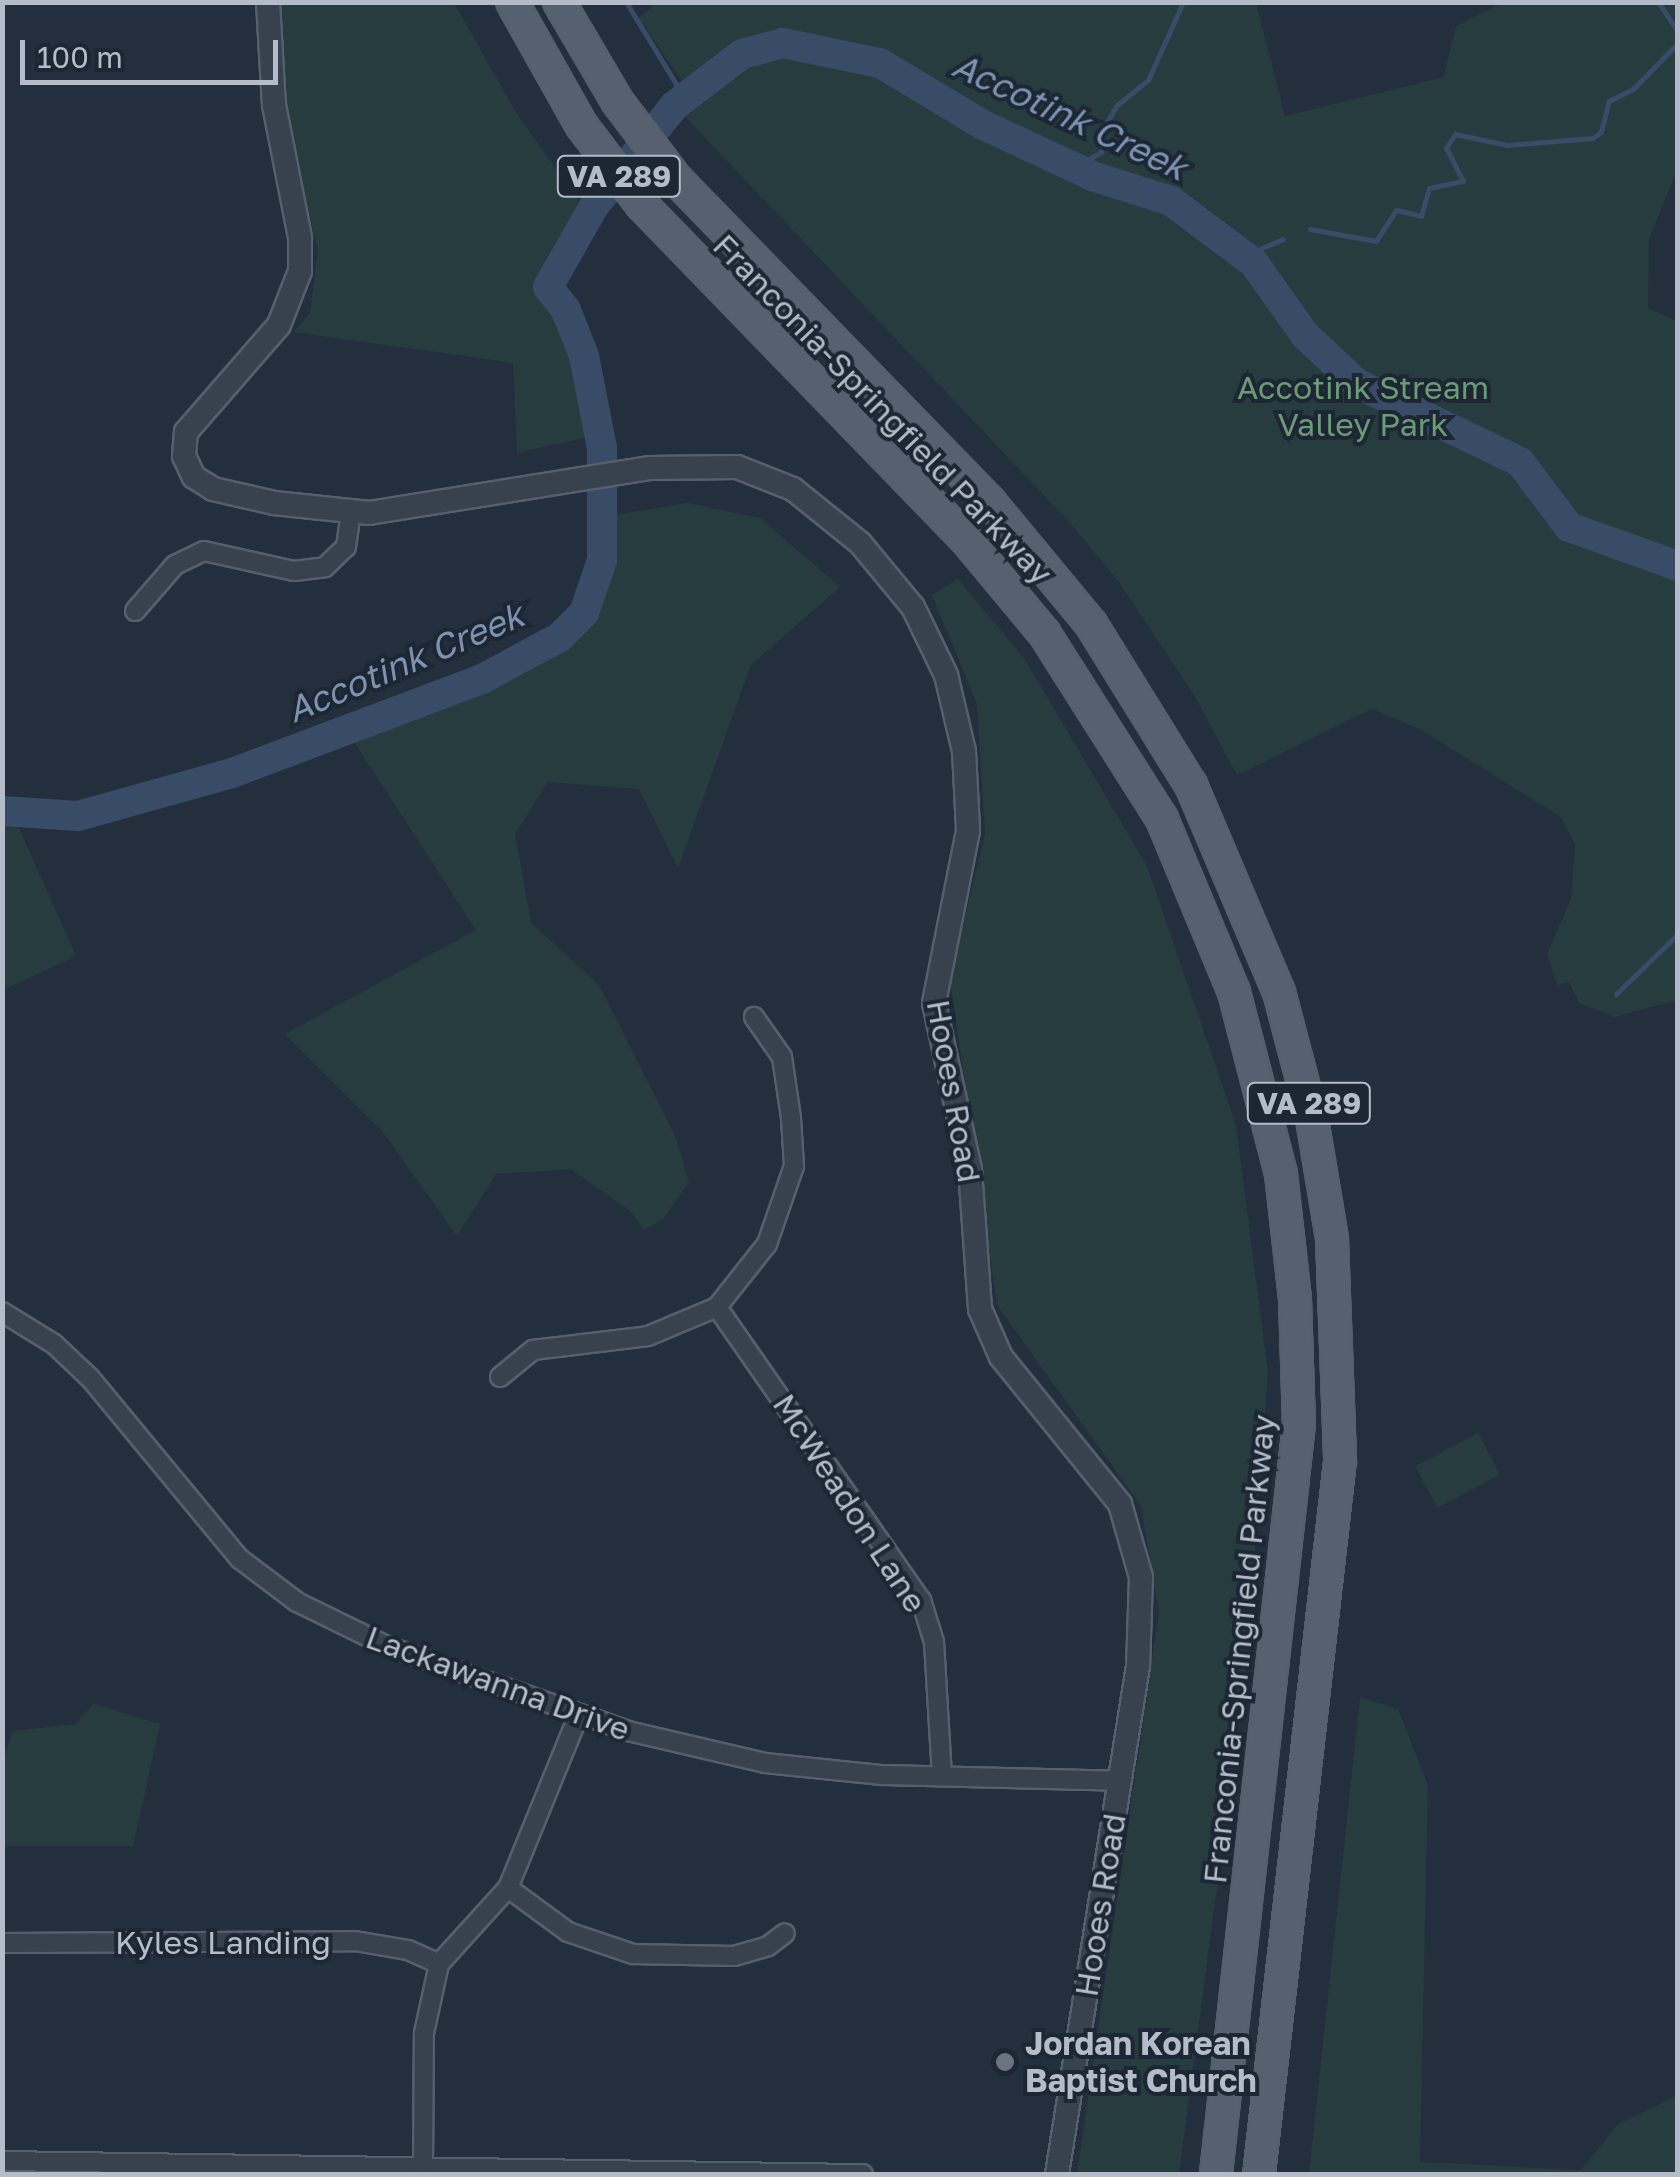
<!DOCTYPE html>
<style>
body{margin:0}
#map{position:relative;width:1680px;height:2177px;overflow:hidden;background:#242f3e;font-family:"Golos Text",sans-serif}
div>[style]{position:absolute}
.green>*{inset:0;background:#263c3f;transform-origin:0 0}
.stream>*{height:5px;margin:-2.5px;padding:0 2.5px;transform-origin:2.5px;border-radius:2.5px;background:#394c67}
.river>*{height:30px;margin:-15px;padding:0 15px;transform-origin:15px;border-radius:15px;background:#394c67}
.roads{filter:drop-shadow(2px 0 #565f6c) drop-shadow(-2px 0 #565f6c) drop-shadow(0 2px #565f6c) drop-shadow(0 -2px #565f6c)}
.minor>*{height:18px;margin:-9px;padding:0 9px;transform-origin:9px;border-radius:9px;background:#38414e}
.tertiary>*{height:22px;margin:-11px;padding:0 11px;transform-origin:11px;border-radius:11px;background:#38414e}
.primary>*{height:30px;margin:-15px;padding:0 15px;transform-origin:15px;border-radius:15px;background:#56606e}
.dots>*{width:28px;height:28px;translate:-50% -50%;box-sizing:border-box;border:5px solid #1d2633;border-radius:50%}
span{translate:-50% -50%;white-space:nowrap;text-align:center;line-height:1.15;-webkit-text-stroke:8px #1d2633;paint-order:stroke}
.shield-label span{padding:2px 8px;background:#1d2633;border:2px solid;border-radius:8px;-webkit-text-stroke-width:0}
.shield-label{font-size:30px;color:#b4bcc9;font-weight:700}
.park-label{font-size:32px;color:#6b9a76}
.street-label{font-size:32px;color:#b4bcc9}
.poi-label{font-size:32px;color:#b4bcc9;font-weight:700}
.left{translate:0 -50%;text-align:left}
.water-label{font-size:35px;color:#7c92b1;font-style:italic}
.frame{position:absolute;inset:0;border:5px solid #b4bcc9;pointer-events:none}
.scale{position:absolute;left:20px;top:40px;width:258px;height:45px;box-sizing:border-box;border:5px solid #b4bcc9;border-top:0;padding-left:12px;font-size:30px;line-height:35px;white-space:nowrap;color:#b4bcc9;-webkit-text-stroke:8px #1d2633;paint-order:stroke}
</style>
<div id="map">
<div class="green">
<i style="clip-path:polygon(657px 2px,1256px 3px,1285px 116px,1444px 77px,1456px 26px,1503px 3px,1677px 3px,1677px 170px,1649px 239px,1648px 308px,1678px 322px,1677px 1000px,1615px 1017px,1579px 1003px,1569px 982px,1557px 985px,1547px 954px,1571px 899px,1575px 844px,1561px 817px,1420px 729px,1372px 709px,1237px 775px,1194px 695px,1119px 582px,1072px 525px,681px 112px,693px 97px,639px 18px)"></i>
<i style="clip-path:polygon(278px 3px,454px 3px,517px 114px,591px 218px,550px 259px,591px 333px,600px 434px,517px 453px,513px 363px,294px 332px,310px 313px,318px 250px,280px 97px)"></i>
<i style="clip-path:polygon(688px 503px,760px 518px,840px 587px,751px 665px,678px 868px,639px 789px,548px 782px,515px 834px,531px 923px,599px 985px,676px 1138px,689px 1182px,663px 1219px,644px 1230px,630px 1211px,571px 1169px,496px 1174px,457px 1236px,382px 1131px,285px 1034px,476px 930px,349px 734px,482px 690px,548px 659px,592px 617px,596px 518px)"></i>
<i style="clip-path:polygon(958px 579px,1024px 658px,1147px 866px,1236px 1125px,1268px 1372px,1247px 1660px,1179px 2174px,1077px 2174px,1159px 1612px,1141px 1506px,997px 1305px,950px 980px,985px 834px,977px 704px,932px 595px)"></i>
<i style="clip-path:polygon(2px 822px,19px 828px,76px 956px,3px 990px)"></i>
<i style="left:1478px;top:1433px;width:47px;height:71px;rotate:62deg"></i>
<i style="clip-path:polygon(1360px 1697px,1398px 1709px,1428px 1785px,1420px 2162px,1581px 2170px,1618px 2124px,1677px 2096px,1677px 2174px,1309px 2174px)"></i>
<i style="clip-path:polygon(94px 1704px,160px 1724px,133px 1846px,3px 1846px,3px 1764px,12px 1731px,75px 1724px)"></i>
</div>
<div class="stream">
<i style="left:626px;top:2px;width:96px;rotate:58.6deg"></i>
<i style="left:676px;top:84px;width:22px;rotate:95deg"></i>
<i style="left:1658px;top:2px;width:36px;rotate:56deg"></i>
<i style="left:1076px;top:166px;width:29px;rotate:-29deg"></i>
<i style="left:1101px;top:152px;width:23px;rotate:-85deg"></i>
<i style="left:1103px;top:129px;width:28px;rotate:-60deg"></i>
<i style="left:1117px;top:105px;width:40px;rotate:-39deg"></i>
<i style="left:1148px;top:80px;width:85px;rotate:-65.8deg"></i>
<i style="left:1310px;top:229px;width:67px;rotate:10.3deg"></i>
<i style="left:1376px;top:241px;width:37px;rotate:-57deg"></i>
<i style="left:1396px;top:210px;width:26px;rotate:13deg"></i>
<i style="left:1421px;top:216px;width:29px;rotate:-74deg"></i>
<i style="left:1429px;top:188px;width:35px;rotate:-12deg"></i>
<i style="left:1463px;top:181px;width:37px;rotate:-117deg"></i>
<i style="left:1446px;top:148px;width:17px;rotate:-57deg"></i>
<i style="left:1455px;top:134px;width:53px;rotate:11.9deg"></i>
<i style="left:1507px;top:145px;width:86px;rotate:-4.7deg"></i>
<i style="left:1593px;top:138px;width:10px;rotate:-37deg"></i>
<i style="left:1601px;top:132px;width:32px;rotate:-76deg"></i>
<i style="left:1609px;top:101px;width:27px;rotate:-27deg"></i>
<i style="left:1633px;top:89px;width:64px;rotate:-45.6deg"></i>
<i style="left:1245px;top:255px;width:41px;rotate:-22.8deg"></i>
<i style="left:1616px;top:994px;width:86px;rotate:-44.1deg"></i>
</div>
<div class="river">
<i style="left:2px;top:811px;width:76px;rotate:3.8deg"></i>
<i style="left:78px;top:816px;width:160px;rotate:-15.6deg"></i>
<i style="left:232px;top:773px;width:267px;rotate:-20.6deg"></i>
<i style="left:482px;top:679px;width:89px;rotate:-28.3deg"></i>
<i style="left:560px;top:637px;width:34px;rotate:-45deg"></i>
<i style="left:584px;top:613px;width:56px;rotate:-71.2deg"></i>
<i style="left:602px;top:560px;width:112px;rotate:-90deg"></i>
<i style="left:602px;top:448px;width:94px;rotate:-101.1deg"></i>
<i style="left:584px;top:356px;width:49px;rotate:-111.4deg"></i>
<i style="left:566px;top:310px;width:29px;rotate:-128deg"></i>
<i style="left:548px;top:287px;width:93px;rotate:-60.4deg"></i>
<i style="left:594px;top:206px;width:128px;rotate:-51.3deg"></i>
<i style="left:674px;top:106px;width:86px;rotate:-37.4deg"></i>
<i style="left:742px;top:54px;width:42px;rotate:-15deg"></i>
<i style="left:783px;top:43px;width:99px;rotate:11.7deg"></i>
<i style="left:880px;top:63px;width:120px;rotate:31deg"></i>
<i style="left:983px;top:125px;width:123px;rotate:24.9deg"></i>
<i style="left:1095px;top:177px;width:80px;rotate:17.5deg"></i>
<i style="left:1171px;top:201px;width:104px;rotate:36.8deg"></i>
<i style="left:1254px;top:263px;width:88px;rotate:54.7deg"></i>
<i style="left:1305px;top:335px;width:70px;rotate:43.3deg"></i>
<i style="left:1356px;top:383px;width:182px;rotate:25.7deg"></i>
<i style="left:1520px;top:462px;width:81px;rotate:53deg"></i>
<i style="left:1569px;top:527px;width:116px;rotate:19.7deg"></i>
</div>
<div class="roads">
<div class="minor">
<i style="left:135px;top:611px;width:61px;rotate:-49deg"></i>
<i style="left:175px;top:565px;width:32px;rotate:-26deg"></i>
<i style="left:204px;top:551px;width:92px;rotate:12.5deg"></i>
<i style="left:294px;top:571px;width:31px;rotate:-7deg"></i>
<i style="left:325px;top:567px;width:29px;rotate:-44deg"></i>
<i style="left:346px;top:547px;width:35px;rotate:-82deg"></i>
<i style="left:717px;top:1307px;width:357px;rotate:55.2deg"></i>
<i style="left:921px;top:1600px;width:44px;rotate:72.8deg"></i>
<i style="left:934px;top:1642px;width:133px;rotate:86.6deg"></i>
<i style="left:2px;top:1312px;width:61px;rotate:31.6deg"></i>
<i style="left:54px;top:1344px;width:50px;rotate:43.4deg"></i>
<i style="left:90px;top:1378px;width:235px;rotate:50.4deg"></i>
<i style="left:240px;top:1559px;width:71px;rotate:37deg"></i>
<i style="left:297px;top:1602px;width:100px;rotate:26.1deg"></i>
<i style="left:387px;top:1646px;width:256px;rotate:19.4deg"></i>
<i style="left:628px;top:1731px;width:141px;rotate:13.1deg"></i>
<i style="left:765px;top:1763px;width:118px;rotate:5.9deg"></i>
<i style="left:882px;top:1775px;width:238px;rotate:1.4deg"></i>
<i style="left:500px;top:1377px;width:43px;rotate:-39.3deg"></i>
<i style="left:533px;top:1350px;width:116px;rotate:-6.9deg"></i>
<i style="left:648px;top:1336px;width:75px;rotate:-22.8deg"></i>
<i style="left:717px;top:1307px;width:80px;rotate:-51.6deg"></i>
<i style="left:767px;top:1244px;width:83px;rotate:-70.9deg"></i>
<i style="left:794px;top:1166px;width:48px;rotate:-93.6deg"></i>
<i style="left:791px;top:1118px;width:62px;rotate:-98.4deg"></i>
<i style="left:782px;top:1057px;width:49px;rotate:-125deg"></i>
<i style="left:508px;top:1888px;width:74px;rotate:36.3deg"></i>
<i style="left:568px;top:1932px;width:69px;rotate:18.7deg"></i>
<i style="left:633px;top:1954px;width:101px;rotate:1.1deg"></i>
<i style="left:734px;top:1956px;width:35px;rotate:-16deg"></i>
<i style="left:768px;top:1946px;width:21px;rotate:-37deg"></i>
<i style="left:2px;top:1943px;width:353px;rotate:-0.3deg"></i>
<i style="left:355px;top:1941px;width:54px;rotate:9.6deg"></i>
<i style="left:408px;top:1950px;width:34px;rotate:24deg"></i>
<i style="left:2px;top:2161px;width:861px;rotate:0.87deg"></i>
<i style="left:423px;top:2166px;width:133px;rotate:-89.6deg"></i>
<i style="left:424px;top:2033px;width:71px;rotate:-77.7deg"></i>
<i style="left:439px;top:1964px;width:103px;rotate:-47.8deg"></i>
<i style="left:508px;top:1888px;width:188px;rotate:-67.8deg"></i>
</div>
<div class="tertiary">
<i style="left:268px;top:2px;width:103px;rotate:86.7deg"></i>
<i style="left:274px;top:105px;width:136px;rotate:78.9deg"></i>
<i style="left:300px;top:238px;width:33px;rotate:90deg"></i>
<i style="left:300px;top:271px;width:58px;rotate:111.3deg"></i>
<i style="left:279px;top:325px;width:142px;rotate:131deg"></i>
<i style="left:186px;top:432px;width:24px;rotate:95deg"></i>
<i style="left:184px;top:456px;width:23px;rotate:65deg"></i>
<i style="left:194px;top:477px;width:22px;rotate:32deg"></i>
<i style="left:213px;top:489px;width:63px;rotate:12.9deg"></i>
<i style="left:274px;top:503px;width:96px;rotate:6deg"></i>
<i style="left:369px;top:513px;width:285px;rotate:-9.1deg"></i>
<i style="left:650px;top:468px;width:87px;rotate:-0.7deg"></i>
<i style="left:737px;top:467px;width:60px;rotate:21.4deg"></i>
<i style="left:793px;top:489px;width:86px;rotate:38.9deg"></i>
<i style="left:860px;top:543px;width:83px;rotate:50.4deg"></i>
<i style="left:913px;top:607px;width:76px;rotate:64.1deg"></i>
<i style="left:946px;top:675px;width:78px;rotate:76.7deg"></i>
<i style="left:964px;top:751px;width:80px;rotate:87.1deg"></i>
<i style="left:968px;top:831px;width:175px;rotate:101.2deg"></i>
<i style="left:934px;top:1003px;width:170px;rotate:77.8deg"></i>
<i style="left:970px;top:1169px;width:140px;rotate:85.9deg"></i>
<i style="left:980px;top:1309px;width:52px;rotate:66.4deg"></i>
<i style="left:1001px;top:1357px;width:189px;rotate:51deg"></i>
<i style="left:1120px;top:1504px;width:76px;rotate:74deg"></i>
<i style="left:1141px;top:1577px;width:89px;rotate:91.9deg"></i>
<i style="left:1138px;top:1666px;width:514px;rotate:99.06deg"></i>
</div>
<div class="primary">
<i style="left:512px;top:2px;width:142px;rotate:60.6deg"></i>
<i style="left:582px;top:126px;width:98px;rotate:52.9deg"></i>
<i style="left:641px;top:204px;width:464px;rotate:45.9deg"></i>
<i style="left:964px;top:537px;width:125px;rotate:50.2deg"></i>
<i style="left:1044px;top:633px;width:220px;rotate:57.6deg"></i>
<i style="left:1162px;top:819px;width:187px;rotate:67.4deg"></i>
<i style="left:1234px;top:992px;width:188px;rotate:75.5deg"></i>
<i style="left:1281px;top:1174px;width:126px;rotate:83.6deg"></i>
<i style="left:1295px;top:1299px;width:125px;rotate:88.2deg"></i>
<i style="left:1299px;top:1424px;width:755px;rotate:96.32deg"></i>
<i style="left:559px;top:2px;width:115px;rotate:59.6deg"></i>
<i style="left:617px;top:101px;width:98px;rotate:52.9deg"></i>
<i style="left:676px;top:179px;width:450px;rotate:45.8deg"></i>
<i style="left:990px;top:502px;width:158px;rotate:50.4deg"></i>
<i style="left:1091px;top:624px;width:190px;rotate:58.2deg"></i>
<i style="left:1191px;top:785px;width:225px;rotate:67deg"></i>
<i style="left:1279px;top:992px;width:125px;rotate:75.2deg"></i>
<i style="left:1311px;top:1113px;width:128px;rotate:80.5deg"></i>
<i style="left:1332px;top:1239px;width:222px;rotate:87.9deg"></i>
<i style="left:1340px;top:1461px;width:718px;rotate:96.48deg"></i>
</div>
</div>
<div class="dots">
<i style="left:1005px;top:2062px;background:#6b7280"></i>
</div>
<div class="shield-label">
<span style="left:619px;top:176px">VA 289</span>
<span style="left:1309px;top:1103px">VA 289</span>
</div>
<div class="park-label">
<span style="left:1363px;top:406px">Accotink Stream<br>Valley Park</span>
</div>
<div class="street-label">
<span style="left:883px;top:409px;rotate:46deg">Franconia-Springfield Parkway</span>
<span style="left:954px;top:1091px;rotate:80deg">Hooes Road</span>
<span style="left:850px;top:1503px;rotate:57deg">McWeadon Lane</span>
<span style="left:1239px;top:1649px;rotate:-84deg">Franconia-Springfield Parkway</span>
<span style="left:498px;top:1683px;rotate:20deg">Lackawanna Drive</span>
<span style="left:1100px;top:1905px;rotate:-81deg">Hooes Road</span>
<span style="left:223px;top:1942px">Kyles Landing</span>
</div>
<div class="poi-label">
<span class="left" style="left:1025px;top:2062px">Jordan Korean<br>Baptist Church</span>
</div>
<div class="water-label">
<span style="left:1070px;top:116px;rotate:25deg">Accotink Creek</span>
<span style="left:405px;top:662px;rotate:-23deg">Accotink Creek</span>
</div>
<div class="frame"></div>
<div class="scale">100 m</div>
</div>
